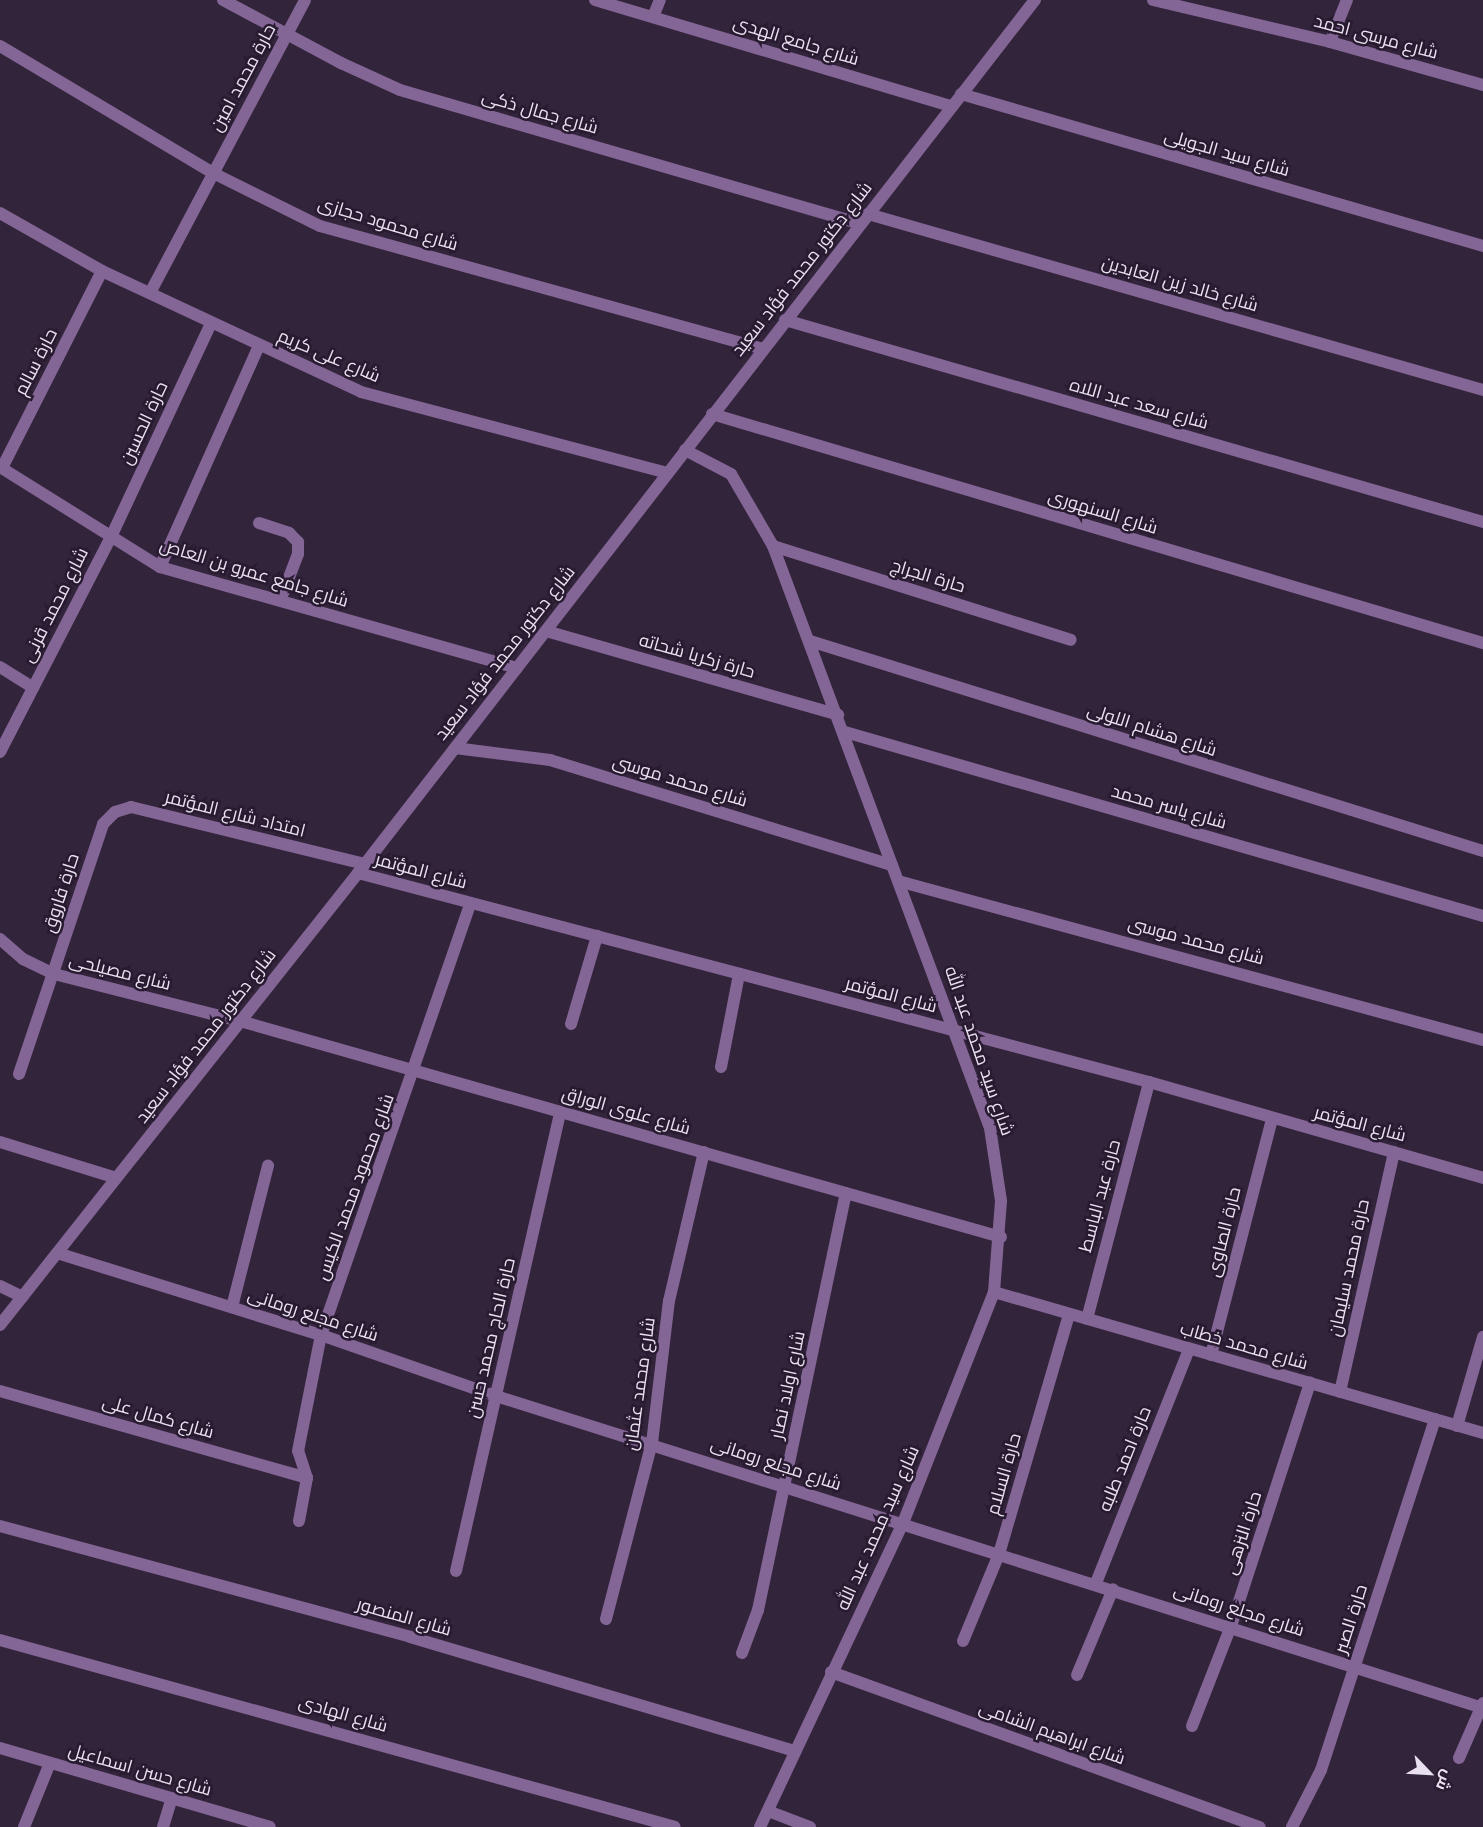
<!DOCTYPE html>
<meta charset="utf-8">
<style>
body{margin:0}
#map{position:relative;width:1483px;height:1827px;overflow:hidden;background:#32243a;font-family:Quicksand,Cairo,sans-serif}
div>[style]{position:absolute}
.lane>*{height:12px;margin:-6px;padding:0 6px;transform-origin:6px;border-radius:6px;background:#836596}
.street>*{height:12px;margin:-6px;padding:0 6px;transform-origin:6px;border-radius:6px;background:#836596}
span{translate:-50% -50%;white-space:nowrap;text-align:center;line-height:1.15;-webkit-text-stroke:5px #281a30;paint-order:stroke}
.street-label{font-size:18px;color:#eae1f0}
.north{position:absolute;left:1399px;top:1743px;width:60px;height:60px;-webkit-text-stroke:4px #281a30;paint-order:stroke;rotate:115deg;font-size:16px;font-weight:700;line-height:24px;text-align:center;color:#eae1f0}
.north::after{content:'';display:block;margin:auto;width:21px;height:27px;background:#eae1f0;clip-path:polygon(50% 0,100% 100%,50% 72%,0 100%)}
</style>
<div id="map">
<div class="lane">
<i style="left:259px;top:523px;width:32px;rotate:18deg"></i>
<i style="left:289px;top:533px;width:13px;rotate:45deg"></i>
<i style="left:298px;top:542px;width:12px;rotate:90deg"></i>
<i style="left:298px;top:554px;width:50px;rotate:111deg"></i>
</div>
<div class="street">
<i style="left:223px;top:0;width:134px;rotate:28.1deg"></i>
<i style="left:341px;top:63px;width:65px;rotate:24.6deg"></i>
<i style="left:400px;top:90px;width:479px;rotate:16.2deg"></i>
<i style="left:595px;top:0;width:371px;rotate:16.6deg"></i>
<i style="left:1153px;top:0;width:182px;rotate:13.3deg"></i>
<i style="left:1330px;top:42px;width:159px;rotate:15.7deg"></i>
<i style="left:653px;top:17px;width:18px;rotate:-68deg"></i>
<i style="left:1330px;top:42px;width:45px;rotate:-68deg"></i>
<i style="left:0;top:46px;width:248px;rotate:30.8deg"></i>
<i style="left:213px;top:173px;width:119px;rotate:26.4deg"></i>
<i style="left:320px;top:226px;width:460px;rotate:15.5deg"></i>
<i style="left:961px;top:94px;width:544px;rotate:16.23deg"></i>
<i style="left:0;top:213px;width:117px;rotate:29.6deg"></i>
<i style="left:102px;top:271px;width:286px;rotate:25deg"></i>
<i style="left:361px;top:392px;width:317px;rotate:14.8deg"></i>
<i style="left:868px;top:214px;width:640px;rotate:15.97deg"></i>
<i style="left:150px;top:293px;width:331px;rotate:-62.1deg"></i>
<i style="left:785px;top:320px;width:727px;rotate:16.14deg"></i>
<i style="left:712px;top:414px;width:804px;rotate:16.54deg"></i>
<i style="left:685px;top:450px;width:52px;rotate:27.6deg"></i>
<i style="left:731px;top:474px;width:83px;rotate:59.7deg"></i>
<i style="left:773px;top:546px;width:621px;rotate:69.55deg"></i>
<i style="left:990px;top:1128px;width:74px;rotate:81.4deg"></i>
<i style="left:1001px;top:1201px;width:91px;rotate:94.4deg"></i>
<i style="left:994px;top:1292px;width:248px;rotate:111.5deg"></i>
<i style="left:903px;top:1523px;width:336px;rotate:115.2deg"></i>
<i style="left:0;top:467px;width:189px;rotate:32deg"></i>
<i style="left:160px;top:567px;width:371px;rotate:15.8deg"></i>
<i style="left:2px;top:468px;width:221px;rotate:-63.1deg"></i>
<i style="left:773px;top:546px;width:312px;rotate:17.5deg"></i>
<i style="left:160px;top:567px;width:242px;rotate:-65.9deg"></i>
<i style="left:546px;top:631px;width:304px;rotate:16deg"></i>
<i style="left:810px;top:641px;width:705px;rotate:17.33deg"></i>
<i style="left:0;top:667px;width:39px;rotate:32deg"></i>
<i style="left:845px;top:732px;width:664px;rotate:16.09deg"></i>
<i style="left:455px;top:748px;width:96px;rotate:7.2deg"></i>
<i style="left:550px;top:760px;width:358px;rotate:17.1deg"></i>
<i style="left:0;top:752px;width:240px;rotate:-62.7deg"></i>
<i style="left:110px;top:539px;width:238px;rotate:-64.9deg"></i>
<i style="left:358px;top:873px;width:818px;rotate:14.8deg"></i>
<i style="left:1149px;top:1082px;width:348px;rotate:16deg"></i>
<i style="left:898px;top:881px;width:606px;rotate:15.21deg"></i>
<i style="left:0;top:939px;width:30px;rotate:41deg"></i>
<i style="left:23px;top:959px;width:34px;rotate:26deg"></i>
<i style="left:54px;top:974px;width:192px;rotate:14.2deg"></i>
<i style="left:240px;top:1021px;width:791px;rotate:15.85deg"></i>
<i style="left:571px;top:1024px;width:92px;rotate:-73.5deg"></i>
<i style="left:721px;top:1067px;width:95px;rotate:-79deg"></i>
<i style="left:19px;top:1074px;width:264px;rotate:-71.4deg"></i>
<i style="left:103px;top:824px;width:17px;rotate:-45deg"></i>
<i style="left:115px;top:812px;width:17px;rotate:-17deg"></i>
<i style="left:131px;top:807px;width:240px;rotate:13.7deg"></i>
<i style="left:0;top:1142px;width:121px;rotate:17.2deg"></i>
<i style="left:57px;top:1253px;width:276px;rotate:17.3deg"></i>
<i style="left:321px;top:1335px;width:185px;rotate:19.2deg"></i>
<i style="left:496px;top:1396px;width:1035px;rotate:17.54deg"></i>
<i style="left:0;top:1286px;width:25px;rotate:26deg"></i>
<i style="left:994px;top:1292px;width:509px;rotate:16.08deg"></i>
<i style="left:232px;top:1307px;width:146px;rotate:-75.7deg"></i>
<i style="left:1087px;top:1319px;width:245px;rotate:-75.3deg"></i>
<i style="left:0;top:1325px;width:577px;rotate:-51.62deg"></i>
<i style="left:358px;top:873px;width:1105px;rotate:-52.21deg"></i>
<i style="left:1211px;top:1355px;width:244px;rotate:-75.5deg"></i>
<i style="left:0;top:1391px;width:319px;rotate:15.8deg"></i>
<i style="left:1340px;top:1392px;width:246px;rotate:-77.3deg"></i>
<i style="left:1457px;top:1426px;width:93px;rotate:-73.7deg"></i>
<i style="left:299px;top:1521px;width:44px;rotate:-79.5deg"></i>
<i style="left:307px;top:1478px;width:28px;rotate:-108deg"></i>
<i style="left:298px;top:1451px;width:118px;rotate:-78.8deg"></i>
<i style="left:321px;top:1335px;width:457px;rotate:-70.9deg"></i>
<i style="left:0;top:1526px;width:425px;rotate:15.1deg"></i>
<i style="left:410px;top:1637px;width:402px;rotate:16.5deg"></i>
<i style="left:456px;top:1571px;width:471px;rotate:-77.2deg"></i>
<i style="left:1096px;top:1583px;width:252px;rotate:-68.3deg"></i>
<i style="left:606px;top:1619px;width:182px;rotate:-75.4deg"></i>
<i style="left:652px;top:1443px;width:143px;rotate:-83.2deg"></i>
<i style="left:669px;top:1301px;width:153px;rotate:-76.8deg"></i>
<i style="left:0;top:1640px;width:700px;rotate:15.48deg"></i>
<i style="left:963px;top:1641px;width:94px;rotate:-67.5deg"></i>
<i style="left:999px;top:1554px;width:250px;rotate:-73.7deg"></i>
<i style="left:742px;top:1653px;width:46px;rotate:-69.6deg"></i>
<i style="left:758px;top:1610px;width:426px;rotate:-78.1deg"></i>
<i style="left:831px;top:1672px;width:456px;rotate:19.9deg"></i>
<i style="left:1077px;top:1675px;width:93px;rotate:-67.3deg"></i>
<i style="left:1192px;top:1726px;width:107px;rotate:-68.7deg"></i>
<i style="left:1231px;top:1626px;width:256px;rotate:-72deg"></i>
<i style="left:0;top:1748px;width:281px;rotate:16.3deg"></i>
<i style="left:1459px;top:1758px;width:60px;rotate:-66.4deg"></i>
<i style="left:768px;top:1811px;width:45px;rotate:20.9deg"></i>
<i style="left:24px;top:1827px;width:69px;rotate:-67.9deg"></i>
<i style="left:163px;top:1827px;width:30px;rotate:-73deg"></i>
<i style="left:1292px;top:1827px;width:64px;rotate:-63deg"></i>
<i style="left:1321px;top:1770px;width:369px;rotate:-72deg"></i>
</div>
<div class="street-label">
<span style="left:1376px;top:37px;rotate:15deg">شارع مرسى احمد</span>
<span style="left:796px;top:41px;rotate:17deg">شارع جامع الهدى</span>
<span style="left:243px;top:78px;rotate:-62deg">حارة محمد امين</span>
<span style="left:540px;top:112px;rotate:16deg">شارع جمال ذكى</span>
<span style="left:1227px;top:153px;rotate:16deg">شارع سيد الجويلى</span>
<span style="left:388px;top:224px;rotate:17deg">شارع محمود حجازى</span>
<span style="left:802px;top:269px;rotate:-52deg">شارع دكتور محمد فؤاد سعيد</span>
<span style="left:1180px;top:284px;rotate:16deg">شارع خالد زين العابدين</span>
<span style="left:329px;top:356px;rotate:23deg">شارع على كريم</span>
<span style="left:36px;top:362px;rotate:-63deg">حارة سالم</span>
<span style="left:1139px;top:404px;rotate:16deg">شارع سعد عبد اللاه</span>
<span style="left:144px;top:423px;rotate:-65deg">حارة الحسين</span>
<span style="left:1103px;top:512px;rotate:17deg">شارع السنهورى</span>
<span style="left:254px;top:573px;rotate:17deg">شارع جامع عمرو بن العاص</span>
<span style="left:928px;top:576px;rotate:17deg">حارة الجراج</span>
<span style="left:55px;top:605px;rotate:-63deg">شارع محمد قرنى</span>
<span style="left:505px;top:653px;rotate:-52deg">شارع دكتور محمد فؤاد سعيد</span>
<span style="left:697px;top:656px;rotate:16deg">حارة زكريا شحاته</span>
<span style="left:1152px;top:730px;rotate:18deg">شارع هشام اللولى</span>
<span style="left:680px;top:781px;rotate:17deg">شارع محمد موسى</span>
<span style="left:1169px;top:807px;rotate:16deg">شارع ياسر محمد</span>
<span style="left:235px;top:814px;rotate:14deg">امتداد شارع المؤتمر</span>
<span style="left:421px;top:871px;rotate:15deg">شارع المؤتمر</span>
<span style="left:61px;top:893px;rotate:-72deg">حارة فاروق</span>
<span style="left:1196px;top:941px;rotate:15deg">شارع محمد موسى</span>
<span style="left:120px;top:972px;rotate:14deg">شارع مصيلحى</span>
<span style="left:891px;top:995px;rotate:15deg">شارع المؤتمر</span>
<span style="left:206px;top:1036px;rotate:-52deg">شارع دكتور محمد فؤاد سعيد</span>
<span style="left:979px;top:1051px;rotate:71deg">شارع سيد محمد عبد الله</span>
<span style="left:626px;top:1111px;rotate:16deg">شارع علوى الوراق</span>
<span style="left:1360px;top:1124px;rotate:15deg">شارع المؤتمر</span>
<span style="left:355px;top:1187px;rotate:-70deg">شارع محمود محمد الكيس</span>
<span style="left:1100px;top:1196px;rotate:-75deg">حارة عبد الباسط</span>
<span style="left:1224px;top:1232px;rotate:-76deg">حارة الصاوى</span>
<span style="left:1349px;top:1268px;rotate:-78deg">حارة محمد سليمان</span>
<span style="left:313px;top:1315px;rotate:18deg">شارع مجلع رومانى</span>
<span style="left:491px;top:1338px;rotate:-77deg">حارة الحاج محمد حسن</span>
<span style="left:1244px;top:1346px;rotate:16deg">شارع محمد خطاب</span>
<span style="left:640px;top:1384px;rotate:-82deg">شارع محمد عثمان</span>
<span style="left:788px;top:1385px;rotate:-78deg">شارع اولاد نصار</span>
<span style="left:158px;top:1417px;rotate:16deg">شارع كمال على</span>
<span style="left:1125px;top:1459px;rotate:-68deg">حارة احمد طلبه</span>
<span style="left:776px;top:1464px;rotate:18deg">شارع مجلع رومانى</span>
<span style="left:1004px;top:1474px;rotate:-74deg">حارة السلام</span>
<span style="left:878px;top:1528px;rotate:-66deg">شارع سيد محمد عبد الله</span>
<span style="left:1243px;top:1533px;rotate:-72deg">حارة النزهى</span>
<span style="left:1239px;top:1610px;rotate:18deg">شارع مجلع رومانى</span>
<span style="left:404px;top:1617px;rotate:16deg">شارع المنصور</span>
<span style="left:1351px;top:1619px;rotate:-72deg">حارة الصبر</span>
<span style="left:343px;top:1714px;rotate:16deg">شارع الهادى</span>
<span style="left:1052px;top:1733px;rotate:20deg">شارع ابراهيم الشامى</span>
<span style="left:140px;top:1770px;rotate:16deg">شارع حسن اسماعيل</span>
</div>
<div class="north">ش</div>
</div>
